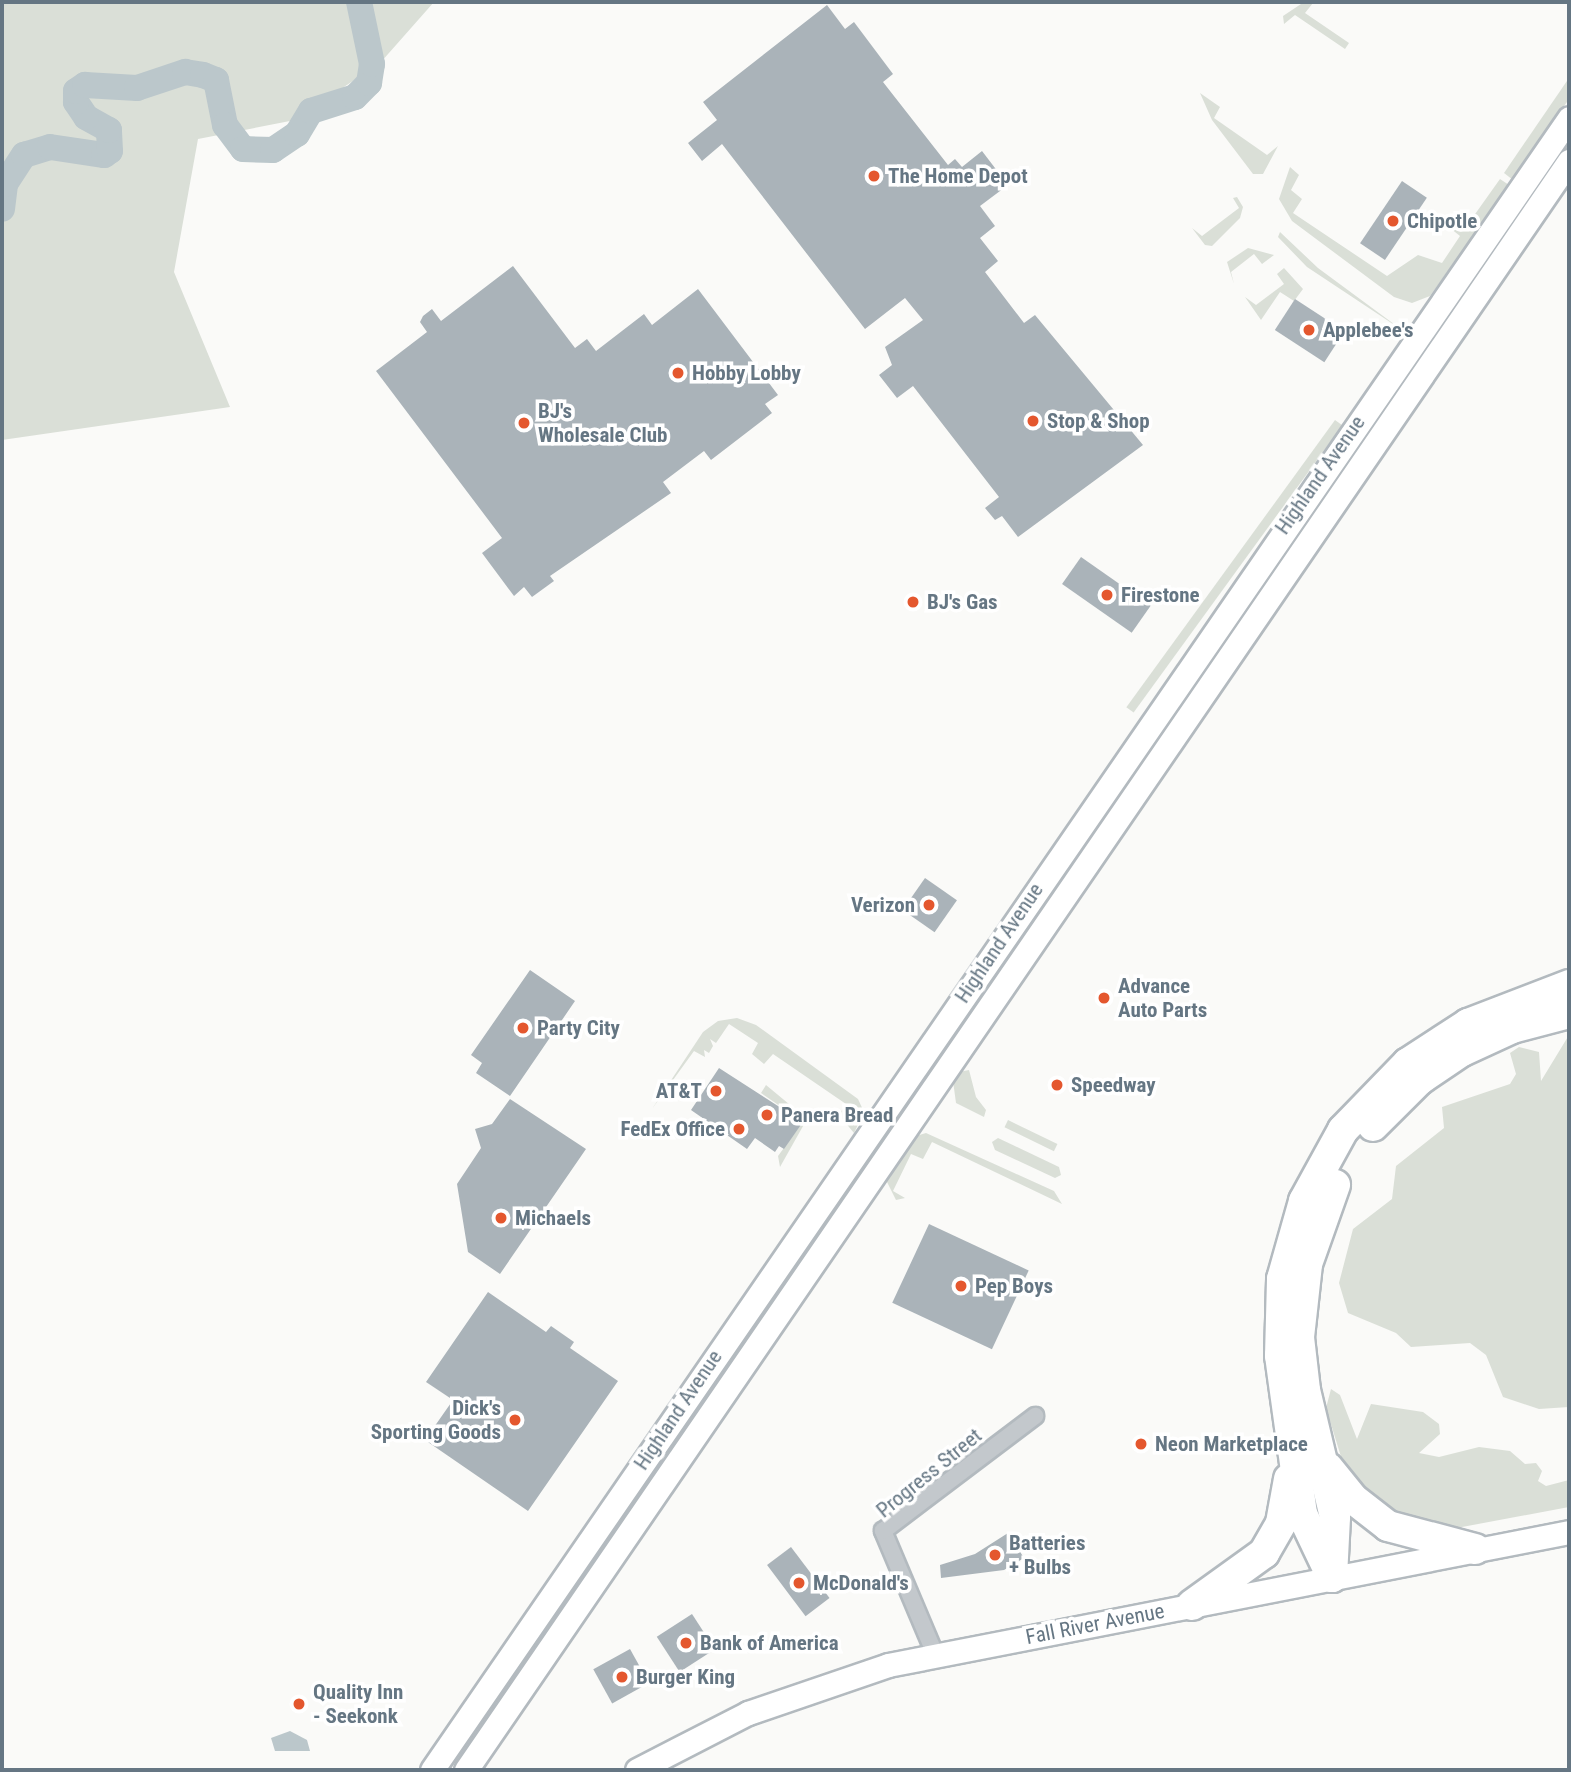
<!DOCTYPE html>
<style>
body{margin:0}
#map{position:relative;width:1571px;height:1772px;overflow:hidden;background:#fafaf8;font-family:"Roboto Condensed",sans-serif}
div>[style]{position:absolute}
.green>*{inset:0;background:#dadfd7;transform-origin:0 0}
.water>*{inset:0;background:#bbc7cb}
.river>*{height:26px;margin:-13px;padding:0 13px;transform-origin:13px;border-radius:13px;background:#bbc7cb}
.building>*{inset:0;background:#aab3b9;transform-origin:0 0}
.roads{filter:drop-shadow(2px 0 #b3babf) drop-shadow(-2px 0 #b3babf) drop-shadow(0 2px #b3babf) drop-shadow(0 -2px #b3babf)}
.street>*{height:16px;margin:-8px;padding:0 8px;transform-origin:8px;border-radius:8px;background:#c3c8cc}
.secondary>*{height:23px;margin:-11.5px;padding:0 11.5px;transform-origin:11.5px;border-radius:11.5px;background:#fff}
.highway>*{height:30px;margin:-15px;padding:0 15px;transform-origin:15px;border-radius:15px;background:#fff}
.dots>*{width:19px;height:19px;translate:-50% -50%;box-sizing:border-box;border:4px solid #fff;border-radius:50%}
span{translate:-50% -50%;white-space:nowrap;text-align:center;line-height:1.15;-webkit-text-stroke:7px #fff;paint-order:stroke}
.poi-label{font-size:21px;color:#657683;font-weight:700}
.left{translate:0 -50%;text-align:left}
.right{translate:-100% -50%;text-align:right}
.street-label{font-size:21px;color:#657683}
.frame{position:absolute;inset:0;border:4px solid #657683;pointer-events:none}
</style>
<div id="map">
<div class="green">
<i style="clip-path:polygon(2px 2px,434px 2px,381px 62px,295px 120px,198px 139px,174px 272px,230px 407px,2px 440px)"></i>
<i style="clip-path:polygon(1304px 2px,1313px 3px,1305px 13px,1349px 43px,1345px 49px,1295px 15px,1284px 24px,1283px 16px)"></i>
<i style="clip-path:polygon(1569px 78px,1569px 99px,1513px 180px,1504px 173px)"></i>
<i style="clip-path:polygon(1200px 93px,1220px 107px,1214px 118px,1267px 155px,1278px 146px,1263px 174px,1253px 174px,1212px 120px)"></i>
<i style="clip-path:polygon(1290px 167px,1299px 175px,1291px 190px,1302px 199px,1293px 213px,1387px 276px,1418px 255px,1442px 263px,1460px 236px,1450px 228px,1457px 218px,1468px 224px,1500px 179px,1509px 185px,1430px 296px,1412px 303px,1394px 297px,1292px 221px,1279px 199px)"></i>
<i style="clip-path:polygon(1237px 197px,1243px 207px,1240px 218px,1212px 246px,1205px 245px,1192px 228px,1202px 236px,1239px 208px,1233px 198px)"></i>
<i style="clip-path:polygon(1280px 232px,1318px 268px,1402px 330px,1307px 267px,1278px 237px)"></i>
<i style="clip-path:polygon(1248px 248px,1274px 255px,1262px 264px,1254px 254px,1231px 272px,1234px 284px,1227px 262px)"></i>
<i style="clip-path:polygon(1284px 268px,1303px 289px,1294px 301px,1280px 292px,1261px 320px,1245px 297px,1256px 305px,1284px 284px,1277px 274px)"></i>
<i style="left:1335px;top:420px;width:9px;height:355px;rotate:36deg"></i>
<i style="clip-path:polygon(737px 1018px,756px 1025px,858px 1099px,864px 1112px,854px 1133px,839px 1115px,846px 1104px,773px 1054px,764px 1064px,752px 1054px,758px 1043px,729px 1024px,716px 1043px,710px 1039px,713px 1046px,709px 1053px,704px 1050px,705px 1057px,694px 1051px,652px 1109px,703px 1032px,718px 1021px)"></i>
<i style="clip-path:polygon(1569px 1035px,1569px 1407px,1539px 1409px,1503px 1397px,1486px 1355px,1470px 1343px,1411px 1347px,1396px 1333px,1348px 1313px,1339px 1283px,1353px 1229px,1392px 1199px,1396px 1166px,1444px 1128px,1442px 1107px,1510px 1084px,1516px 1074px,1510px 1053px,1519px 1047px,1539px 1052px,1541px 1081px)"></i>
<i style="clip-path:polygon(969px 1070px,976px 1097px,986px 1110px,984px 1117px,956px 1103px,953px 1081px,959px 1072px)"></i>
<i style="clip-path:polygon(766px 1085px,807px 1119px,780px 1167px,778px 1156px,803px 1122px,761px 1093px)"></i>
<i style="left:1008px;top:1120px;width:55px;height:8px;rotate:26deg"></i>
<i style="clip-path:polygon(926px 1133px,1054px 1191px,1062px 1204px,932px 1142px,923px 1159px,911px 1154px,893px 1191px,905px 1198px,896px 1200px,886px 1180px,916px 1136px)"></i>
<i style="clip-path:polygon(998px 1138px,1059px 1167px,1061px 1175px,1055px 1178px,995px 1150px,992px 1142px)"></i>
<i style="clip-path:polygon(1331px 1389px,1340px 1395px,1357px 1439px,1371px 1404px,1423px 1412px,1439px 1424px,1440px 1434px,1419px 1453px,1439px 1457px,1479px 1447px,1510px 1451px,1525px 1464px,1536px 1463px,1542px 1471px,1538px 1481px,1546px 1486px,1569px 1480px,1569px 1507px,1446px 1530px,1381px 1510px,1342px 1460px,1326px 1408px)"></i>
</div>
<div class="water">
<i style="clip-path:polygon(290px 1731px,307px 1740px,310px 1751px,275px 1751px,271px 1738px)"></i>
</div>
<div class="river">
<i style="left:2px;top:209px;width:25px;rotate:-83deg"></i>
<i style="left:5px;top:184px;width:35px;rotate:-57deg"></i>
<i style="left:24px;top:155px;width:27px;rotate:-17deg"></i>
<i style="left:50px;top:147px;width:55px;rotate:8.4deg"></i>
<i style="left:104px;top:155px;width:7px;rotate:-34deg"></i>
<i style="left:110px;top:151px;width:21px;rotate:-93deg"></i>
<i style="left:109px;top:130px;width:26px;rotate:-151deg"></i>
<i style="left:86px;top:117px;width:18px;rotate:-124deg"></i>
<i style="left:76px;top:102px;width:11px;rotate:-90deg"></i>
<i style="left:76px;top:91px;width:11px;rotate:-34deg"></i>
<i style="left:85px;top:85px;width:52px;rotate:3.3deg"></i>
<i style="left:137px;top:88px;width:51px;rotate:-18.4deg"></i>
<i style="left:185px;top:72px;width:18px;rotate:9deg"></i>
<i style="left:203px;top:75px;width:14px;rotate:21deg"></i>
<i style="left:216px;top:80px;width:46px;rotate:78.7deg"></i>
<i style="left:225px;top:125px;width:30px;rotate:53deg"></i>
<i style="left:243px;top:149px;width:30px;rotate:2deg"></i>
<i style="left:273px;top:150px;width:29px;rotate:-34deg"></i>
<i style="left:297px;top:134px;width:27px;rotate:-59deg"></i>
<i style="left:311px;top:111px;width:46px;rotate:-17.7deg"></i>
<i style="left:355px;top:97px;width:20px;rotate:-45deg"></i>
<i style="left:369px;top:83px;width:19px;rotate:-81deg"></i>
<i style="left:372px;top:64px;width:63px;rotate:-101.8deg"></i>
</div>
<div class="building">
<i style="clip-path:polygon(827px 5px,845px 29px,854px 22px,893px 74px,883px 82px,948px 165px,955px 159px,962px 167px,982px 151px,1008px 185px,980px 206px,995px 226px,980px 238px,998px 261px,985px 272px,1024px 323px,1035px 315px,1143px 445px,1018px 537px,1002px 516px,995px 520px,985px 508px,999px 497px,913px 386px,897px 398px,879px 375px,892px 365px,885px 347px,923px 320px,905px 298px,865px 329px,722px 144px,702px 161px,688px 143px,717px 120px,703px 102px)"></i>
<i style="left:1402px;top:181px;width:30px;height:75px;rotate:34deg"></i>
<i style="clip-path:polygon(513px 266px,575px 348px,587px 339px,596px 351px,644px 314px,652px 325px,698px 289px,778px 395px,765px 404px,772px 413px,711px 460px,704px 451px,663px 482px,671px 493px,550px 576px,554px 581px,532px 597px,524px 587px,514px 596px,482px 553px,502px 538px,376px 371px,427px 332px,420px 322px,423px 316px,432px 309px,441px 321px)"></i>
<i style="left:1295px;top:299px;width:59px;height:37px;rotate:33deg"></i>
<i style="left:1081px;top:557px;width:85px;height:33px;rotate:35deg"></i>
<i style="left:925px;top:878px;width:39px;height:39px;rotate:35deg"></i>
<i style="clip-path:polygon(530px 970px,575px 1001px,510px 1096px,476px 1073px,482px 1063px,471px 1055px)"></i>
<i style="clip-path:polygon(719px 1068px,803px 1122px,784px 1149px,779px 1146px,775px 1152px,755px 1138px,747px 1149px,691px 1110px)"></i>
<i style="clip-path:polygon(510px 1099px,586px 1149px,500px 1274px,468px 1252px,457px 1184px,481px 1148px,475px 1129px,492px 1124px)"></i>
<i style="left:929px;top:1224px;width:110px;height:87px;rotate:25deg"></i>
<i style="clip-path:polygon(488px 1292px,546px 1332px,551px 1326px,574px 1342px,570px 1348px,618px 1381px,528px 1511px,425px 1440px,453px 1400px,426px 1382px)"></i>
<i style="clip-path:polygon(1008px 1533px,1024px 1558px,1004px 1570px,941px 1578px,940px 1565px,975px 1554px)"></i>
<i style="left:791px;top:1547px;width:64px;height:30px;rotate:53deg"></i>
<i style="left:692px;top:1614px;width:42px;height:42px;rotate:57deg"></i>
<i style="left:630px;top:1649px;width:39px;height:42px;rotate:61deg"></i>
</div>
<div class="roads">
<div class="street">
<i style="left:935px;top:1654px;width:134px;rotate:-112.9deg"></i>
<i style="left:883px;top:1531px;width:191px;rotate:-37.1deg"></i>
</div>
<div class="secondary">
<i style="left:432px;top:1770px;width:2005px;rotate:-55.46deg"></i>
<i style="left:466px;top:1770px;width:1951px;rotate:-55.57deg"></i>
<i style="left:637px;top:1770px;width:125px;rotate:-27.2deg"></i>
<i style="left:748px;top:1713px;width:148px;rotate:-18.9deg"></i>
<i style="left:888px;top:1665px;width:694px;rotate:-11.05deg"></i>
</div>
<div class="highway">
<i style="left:1373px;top:1126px;width:65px;rotate:-45deg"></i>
<i style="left:1419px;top:1080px;width:52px;rotate:-34deg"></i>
<i style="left:1462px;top:1051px;width:55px;rotate:-24.7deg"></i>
<i style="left:1512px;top:1028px;width:59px;rotate:-14.7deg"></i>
<i style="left:1328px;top:1468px;width:38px;rotate:51deg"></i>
<i style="left:1352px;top:1498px;width:46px;rotate:37.9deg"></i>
<i style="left:1388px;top:1526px;width:90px;rotate:14.8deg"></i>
<i style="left:1332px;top:1577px;width:70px;rotate:-115.5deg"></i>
<i style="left:1302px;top:1514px;width:160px;rotate:-97.9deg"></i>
<i style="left:1280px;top:1356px;width:77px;rotate:-88.5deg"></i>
<i style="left:1282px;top:1279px;width:81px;rotate:-74.2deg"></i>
<i style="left:1304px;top:1201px;width:81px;rotate:-61.2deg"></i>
<i style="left:1343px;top:1130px;width:93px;rotate:-45.9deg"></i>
<i style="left:1408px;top:1063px;width:72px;rotate:-33deg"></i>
<i style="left:1468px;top:1024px;width:108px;rotate:-21.1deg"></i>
<i style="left:1332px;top:1577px;width:60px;rotate:-87.1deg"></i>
<i style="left:1335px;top:1517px;width:130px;rotate:-103.3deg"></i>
<i style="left:1305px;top:1390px;width:53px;rotate:-96.5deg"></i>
<i style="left:1299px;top:1337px;width:73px;rotate:-83.7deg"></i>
<i style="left:1307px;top:1264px;width:84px;rotate:-70.5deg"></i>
<i style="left:1192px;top:1605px;width:89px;rotate:-35.8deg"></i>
<i style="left:1264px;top:1553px;width:34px;rotate:-60deg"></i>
<i style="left:1281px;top:1523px;width:45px;rotate:-79.7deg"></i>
</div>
</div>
<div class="dots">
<i style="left:874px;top:176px;background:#e4572e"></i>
<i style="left:1393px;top:221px;background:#e4572e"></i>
<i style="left:1309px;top:330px;background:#e4572e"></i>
<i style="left:678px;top:373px;background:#e4572e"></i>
<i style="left:1033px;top:421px;background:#e4572e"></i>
<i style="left:524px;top:423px;background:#e4572e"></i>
<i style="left:1107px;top:595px;background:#e4572e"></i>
<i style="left:913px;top:602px;background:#e4572e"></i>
<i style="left:929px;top:905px;background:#e4572e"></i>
<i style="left:1104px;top:998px;background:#e4572e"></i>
<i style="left:523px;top:1028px;background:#e4572e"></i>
<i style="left:1057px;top:1085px;background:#e4572e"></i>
<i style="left:716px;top:1091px;background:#e4572e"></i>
<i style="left:767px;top:1115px;background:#e4572e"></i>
<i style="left:739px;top:1129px;background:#e4572e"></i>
<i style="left:501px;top:1218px;background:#e4572e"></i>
<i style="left:961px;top:1286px;background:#e4572e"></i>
<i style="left:515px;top:1420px;background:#e4572e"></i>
<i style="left:1141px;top:1444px;background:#e4572e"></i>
<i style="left:995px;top:1555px;background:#e4572e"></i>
<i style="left:799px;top:1583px;background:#e4572e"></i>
<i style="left:686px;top:1643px;background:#e4572e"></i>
<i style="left:622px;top:1677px;background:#e4572e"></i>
<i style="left:299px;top:1704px;background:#e4572e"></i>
</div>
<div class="poi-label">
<span class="left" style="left:888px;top:176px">The Home Depot</span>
<span class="left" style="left:1407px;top:221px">Chipotle</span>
<span class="left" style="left:1323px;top:330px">Applebee's</span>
<span class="left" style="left:692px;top:373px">Hobby Lobby</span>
<span class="left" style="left:538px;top:423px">BJ's<br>Wholesale Club</span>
<span class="left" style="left:1047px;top:421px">Stop &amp; Shop</span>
<span class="left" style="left:1121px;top:595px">Firestone</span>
<span class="left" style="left:927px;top:602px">BJ's Gas</span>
<span class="right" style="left:915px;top:905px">Verizon</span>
<span class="left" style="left:1118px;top:998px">Advance<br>Auto Parts</span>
<span class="left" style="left:537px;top:1028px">Party City</span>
<span class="left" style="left:1071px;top:1085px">Speedway</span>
<span class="right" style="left:702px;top:1091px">AT&amp;T</span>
<span class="left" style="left:781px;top:1115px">Panera Bread</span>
<span class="right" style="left:725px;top:1129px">FedEx Office</span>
<span class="left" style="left:515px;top:1218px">Michaels</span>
<span class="left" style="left:975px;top:1286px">Pep Boys</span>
<span class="right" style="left:501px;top:1420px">Dick's<br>Sporting Goods</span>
<span class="left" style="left:1155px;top:1444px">Neon Marketplace</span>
<span class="left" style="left:1009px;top:1555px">Batteries<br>+ Bulbs</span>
<span class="left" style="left:813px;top:1583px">McDonald's</span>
<span class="left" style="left:700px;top:1643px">Bank of America</span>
<span class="left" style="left:636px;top:1677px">Burger King</span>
<span class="left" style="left:313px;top:1704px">Quality Inn<br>- Seekonk</span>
</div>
<div class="street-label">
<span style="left:1320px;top:475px;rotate:-55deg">Highland Avenue</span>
<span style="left:999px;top:943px;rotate:-56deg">Highland Avenue</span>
<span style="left:678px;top:1410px;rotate:-56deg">Highland Avenue</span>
<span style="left:929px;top:1473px;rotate:-39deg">Progress Street</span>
<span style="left:1095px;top:1624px;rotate:-11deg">Fall River Avenue</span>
</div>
<div class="frame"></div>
</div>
